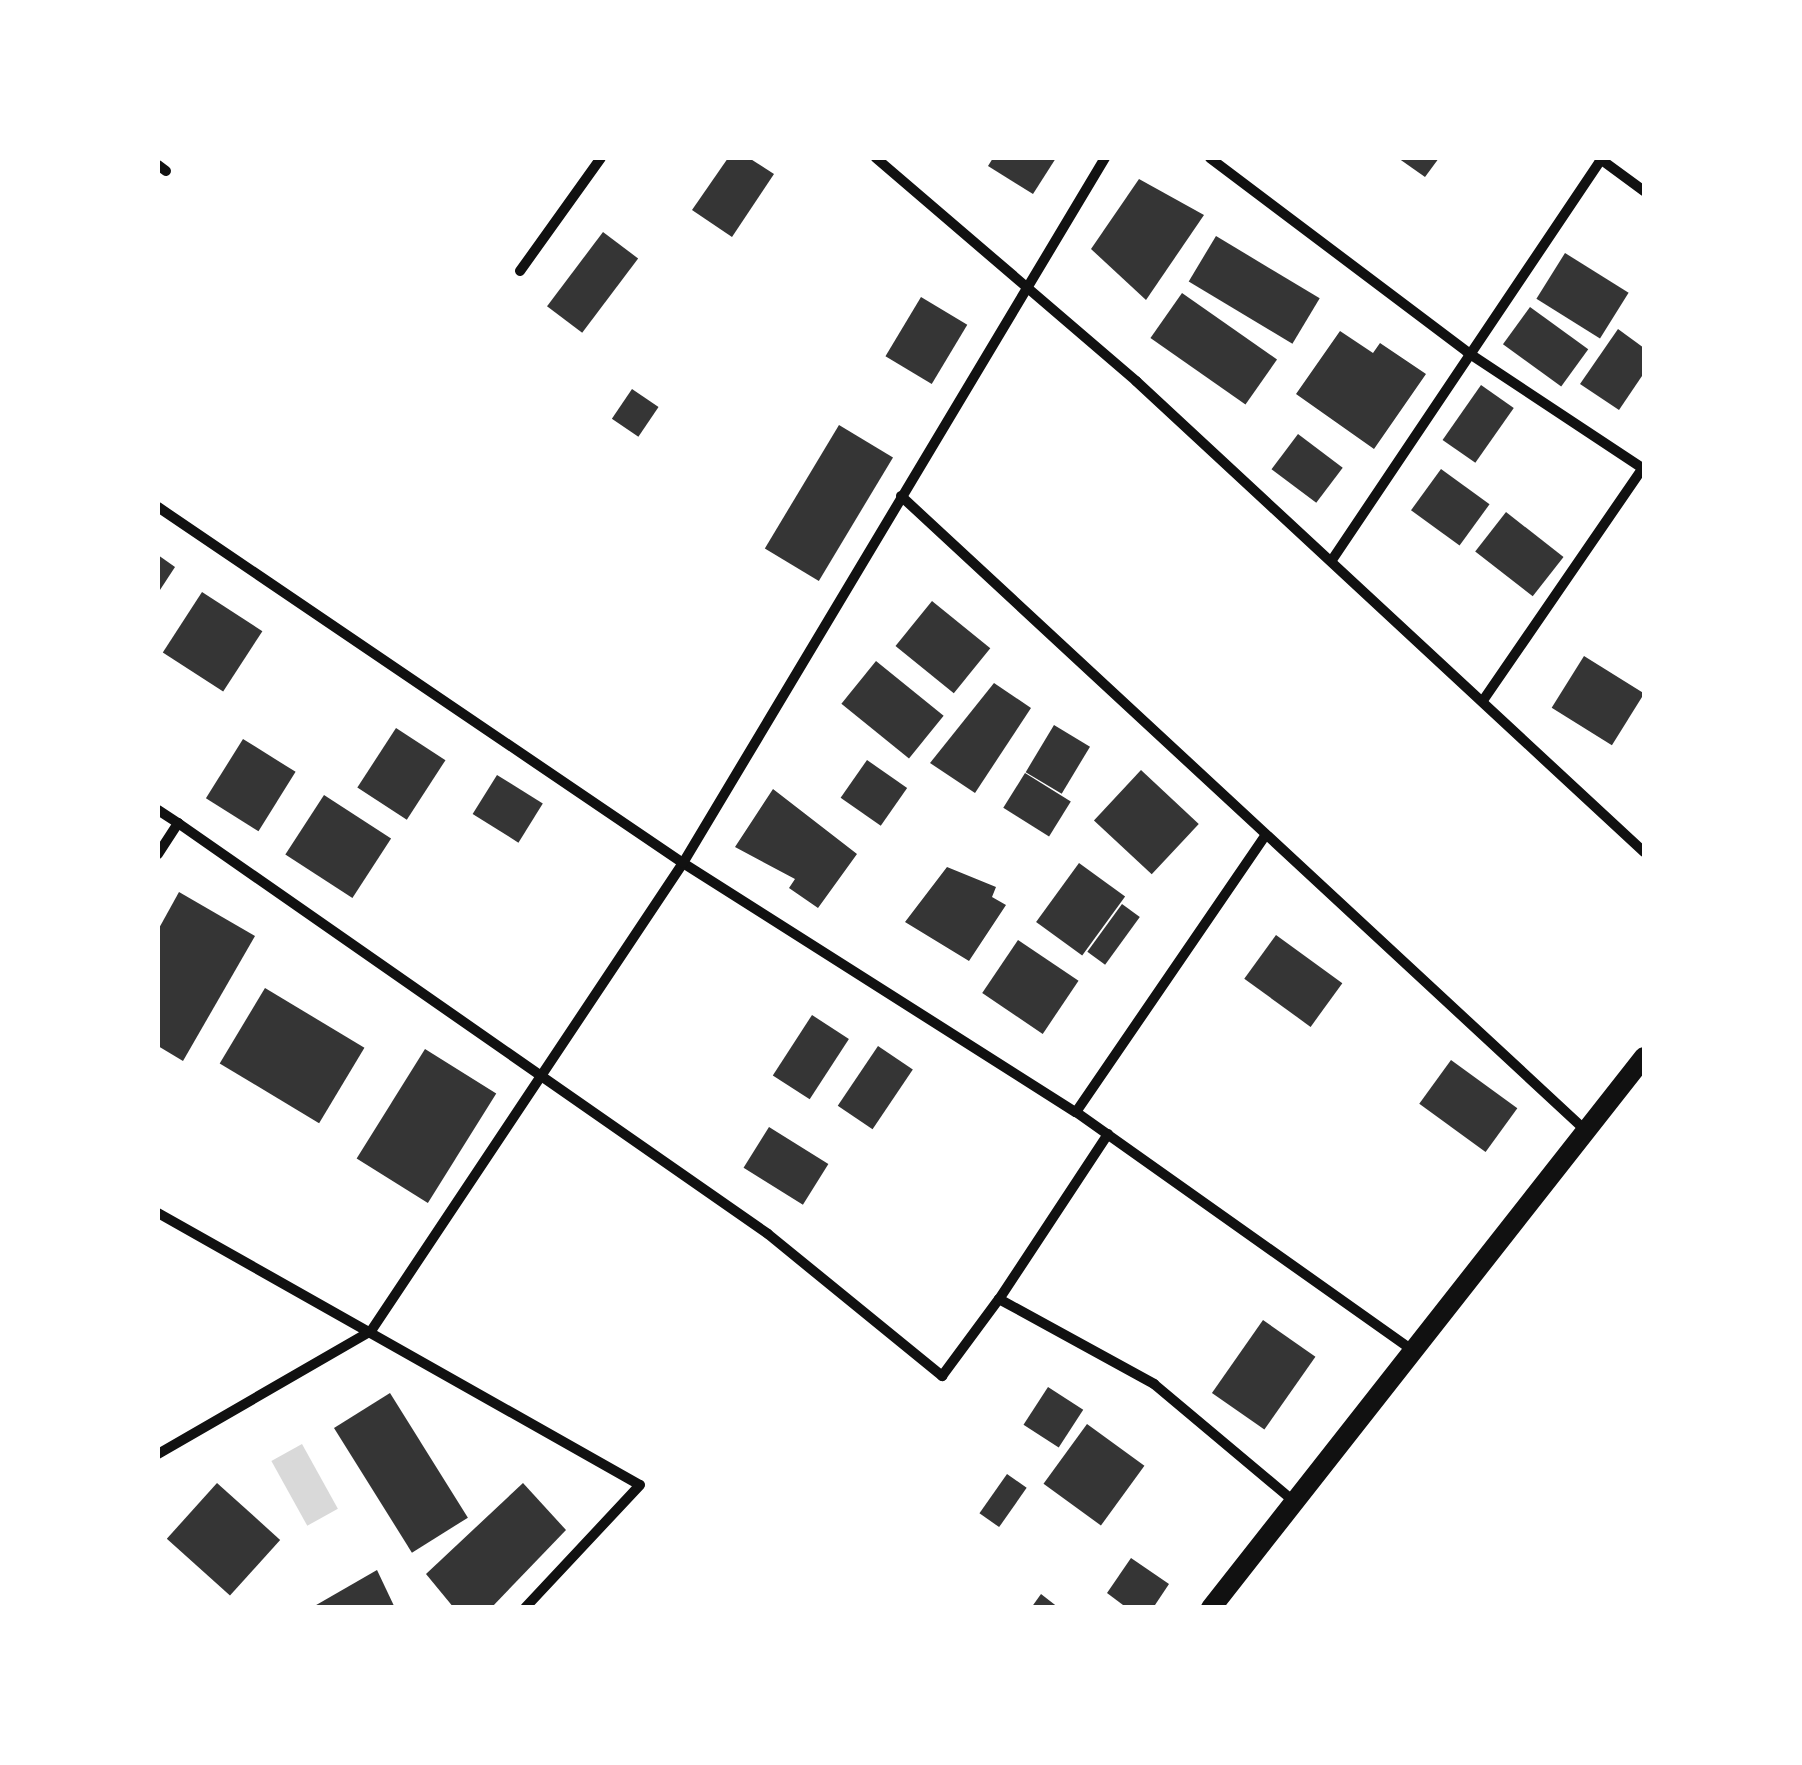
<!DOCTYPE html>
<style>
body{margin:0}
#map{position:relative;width:1802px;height:1765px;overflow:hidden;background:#fff;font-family:Quicksand,sans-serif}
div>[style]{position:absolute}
.water>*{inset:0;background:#d9d9d9;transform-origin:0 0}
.building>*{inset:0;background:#353535;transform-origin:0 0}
.minor>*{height:10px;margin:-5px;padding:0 5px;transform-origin:5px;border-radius:5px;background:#111}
.secondary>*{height:20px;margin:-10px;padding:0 10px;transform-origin:10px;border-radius:10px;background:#111}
span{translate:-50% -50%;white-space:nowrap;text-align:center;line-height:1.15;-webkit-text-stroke:9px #fff;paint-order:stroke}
.frame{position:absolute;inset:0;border:160px solid #fff;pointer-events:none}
</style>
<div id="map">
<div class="water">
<i style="left:302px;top:1444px;width:74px;height:35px;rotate:61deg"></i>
</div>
<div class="building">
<i style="clip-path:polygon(728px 158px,749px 158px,774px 174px,732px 237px,692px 210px)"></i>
<i style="clip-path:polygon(993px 158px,1056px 158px,1033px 194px,988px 166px)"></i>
<i style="clip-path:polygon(1398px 158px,1439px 158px,1425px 177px)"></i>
<i style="clip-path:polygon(1139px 179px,1204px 215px,1146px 300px,1091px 249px)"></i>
<i style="left:603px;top:232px;width:44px;height:93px;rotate:37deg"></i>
<i style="left:1216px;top:236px;width:121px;height:53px;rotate:31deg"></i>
<i style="left:1565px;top:253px;width:75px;height:54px;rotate:32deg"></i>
<i style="left:1182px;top:293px;width:116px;height:55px;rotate:35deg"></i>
<i style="left:921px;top:297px;width:54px;height:69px;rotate:31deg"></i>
<i style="left:1530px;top:307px;width:72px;height:46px;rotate:36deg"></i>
<i style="clip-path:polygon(1618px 329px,1644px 348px,1644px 373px,1619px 410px,1580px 384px)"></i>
<i style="clip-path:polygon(1340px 331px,1373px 353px,1380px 343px,1426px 374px,1374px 449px,1296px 394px)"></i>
<i style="left:1481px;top:385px;width:40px;height:67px;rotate:35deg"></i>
<i style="left:632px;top:389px;width:32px;height:36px;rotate:34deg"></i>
<i style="left:839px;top:425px;width:63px;height:144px;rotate:31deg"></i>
<i style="left:1298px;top:434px;width:56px;height:44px;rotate:37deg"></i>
<i style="left:1441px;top:469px;width:60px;height:51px;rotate:36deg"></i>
<i style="left:1506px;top:512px;width:73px;height:50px;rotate:38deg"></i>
<i style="clip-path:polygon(158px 555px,175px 567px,158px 593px)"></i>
<i style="left:202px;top:592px;width:72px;height:72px;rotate:33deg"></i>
<i style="left:932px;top:601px;width:75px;height:58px;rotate:39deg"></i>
<i style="left:1584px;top:656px;width:71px;height:61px;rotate:32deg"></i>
<i style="left:876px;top:661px;width:87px;height:55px;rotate:39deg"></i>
<i style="clip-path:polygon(994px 683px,1031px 708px,975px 793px,930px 763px)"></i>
<i style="left:1054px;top:725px;width:42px;height:55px;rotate:31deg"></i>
<i style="left:396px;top:728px;width:59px;height:71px;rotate:33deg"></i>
<i style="left:243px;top:739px;width:62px;height:70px;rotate:32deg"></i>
<i style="left:867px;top:760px;width:49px;height:46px;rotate:35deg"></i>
<i style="left:1141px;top:770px;width:79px;height:69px;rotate:43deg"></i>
<i style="left:1025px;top:773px;width:54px;height:41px;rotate:32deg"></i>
<i style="left:497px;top:775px;width:54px;height:46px;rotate:32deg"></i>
<i style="clip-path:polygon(773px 789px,857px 854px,818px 908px,789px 888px,795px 879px,735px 847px)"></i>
<i style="left:324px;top:795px;width:80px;height:71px;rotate:33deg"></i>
<i style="left:1079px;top:863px;width:57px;height:73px;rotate:36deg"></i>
<i style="clip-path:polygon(947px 867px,996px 887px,992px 897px,1006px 905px,969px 961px,905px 922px)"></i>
<i style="clip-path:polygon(179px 892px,255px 936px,183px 1061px,158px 1046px,158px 930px)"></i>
<i style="left:1122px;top:904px;width:22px;height:59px;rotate:36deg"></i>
<i style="left:1276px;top:935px;width:82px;height:54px;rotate:36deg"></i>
<i style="left:1018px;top:940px;width:73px;height:64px;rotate:34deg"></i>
<i style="left:265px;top:988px;width:116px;height:88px;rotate:31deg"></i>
<i style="left:812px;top:1015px;width:44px;height:72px;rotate:33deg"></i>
<i style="left:878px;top:1046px;width:42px;height:72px;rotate:34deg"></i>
<i style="left:425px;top:1049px;width:84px;height:129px;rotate:32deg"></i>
<i style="left:1451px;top:1060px;width:82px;height:54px;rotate:36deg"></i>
<i style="left:769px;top:1127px;width:70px;height:48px;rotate:32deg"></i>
<i style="left:1263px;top:1320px;width:64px;height:89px;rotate:35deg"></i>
<i style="left:1048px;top:1387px;width:42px;height:45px;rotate:33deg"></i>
<i style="left:390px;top:1393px;width:147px;height:66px;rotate:58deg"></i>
<i style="left:1087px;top:1424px;width:71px;height:74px;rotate:36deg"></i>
<i style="left:1007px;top:1474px;width:24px;height:48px;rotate:35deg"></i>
<i style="left:217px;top:1483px;width:85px;height:75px;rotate:42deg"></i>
<i style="clip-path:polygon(523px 1483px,566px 1530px,491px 1608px,454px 1608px,426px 1574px)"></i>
<i style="clip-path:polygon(1131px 1558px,1169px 1584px,1153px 1608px,1127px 1608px,1107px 1593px)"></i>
<i style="clip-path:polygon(377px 1570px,395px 1608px,311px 1608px)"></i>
<i style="clip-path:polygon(1041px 1594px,1059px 1608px,1031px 1608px)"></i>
</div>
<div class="minor">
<i style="left:876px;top:158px;width:343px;rotate:40.6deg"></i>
<i style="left:1136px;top:381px;width:693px;rotate:42.84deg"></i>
<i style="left:1210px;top:158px;width:322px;rotate:37deg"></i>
<i style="left:1467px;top:352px;width:212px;rotate:33.5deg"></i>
<i style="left:1599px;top:158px;width:56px;rotate:36.3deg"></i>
<i style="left:158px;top:165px;width:10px;rotate:37deg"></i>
<i style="left:520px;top:271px;width:139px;rotate:-54.4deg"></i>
<i style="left:901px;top:496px;width:931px;rotate:42.82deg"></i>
<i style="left:158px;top:507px;width:634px;rotate:34.14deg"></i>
<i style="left:683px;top:863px;width:465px;rotate:32.4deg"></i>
<i style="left:1076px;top:1112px;width:408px;rotate:35.3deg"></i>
<i style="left:1332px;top:560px;width:484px;rotate:-56.1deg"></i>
<i style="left:1484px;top:699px;width:280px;rotate:-55.5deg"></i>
<i style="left:158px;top:810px;width:24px;rotate:33deg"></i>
<i style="left:158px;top:854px;width:37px;rotate:-57deg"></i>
<i style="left:178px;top:823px;width:719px;rotate:34.86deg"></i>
<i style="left:768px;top:1234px;width:225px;rotate:39.2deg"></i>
<i style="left:942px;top:1376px;width:96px;rotate:-53.5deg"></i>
<i style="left:1076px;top:1112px;width:336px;rotate:-55.6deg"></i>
<i style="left:1108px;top:1134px;width:198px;rotate:123.4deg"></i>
<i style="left:999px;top:1299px;width:177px;rotate:28.7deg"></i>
<i style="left:1154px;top:1384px;width:177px;rotate:40deg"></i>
<i style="left:158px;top:1213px;width:553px;rotate:29.44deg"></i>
<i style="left:640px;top:1485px;width:168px;rotate:133.1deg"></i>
<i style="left:158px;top:1454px;width:246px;rotate:-30deg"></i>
<i style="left:371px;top:1331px;width:562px;rotate:-56.31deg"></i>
<i style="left:683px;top:863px;width:822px;rotate:-59.1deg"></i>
</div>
<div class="secondary">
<i style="left:1211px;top:1608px;width:701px;rotate:-51.84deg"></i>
</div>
<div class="frame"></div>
</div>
